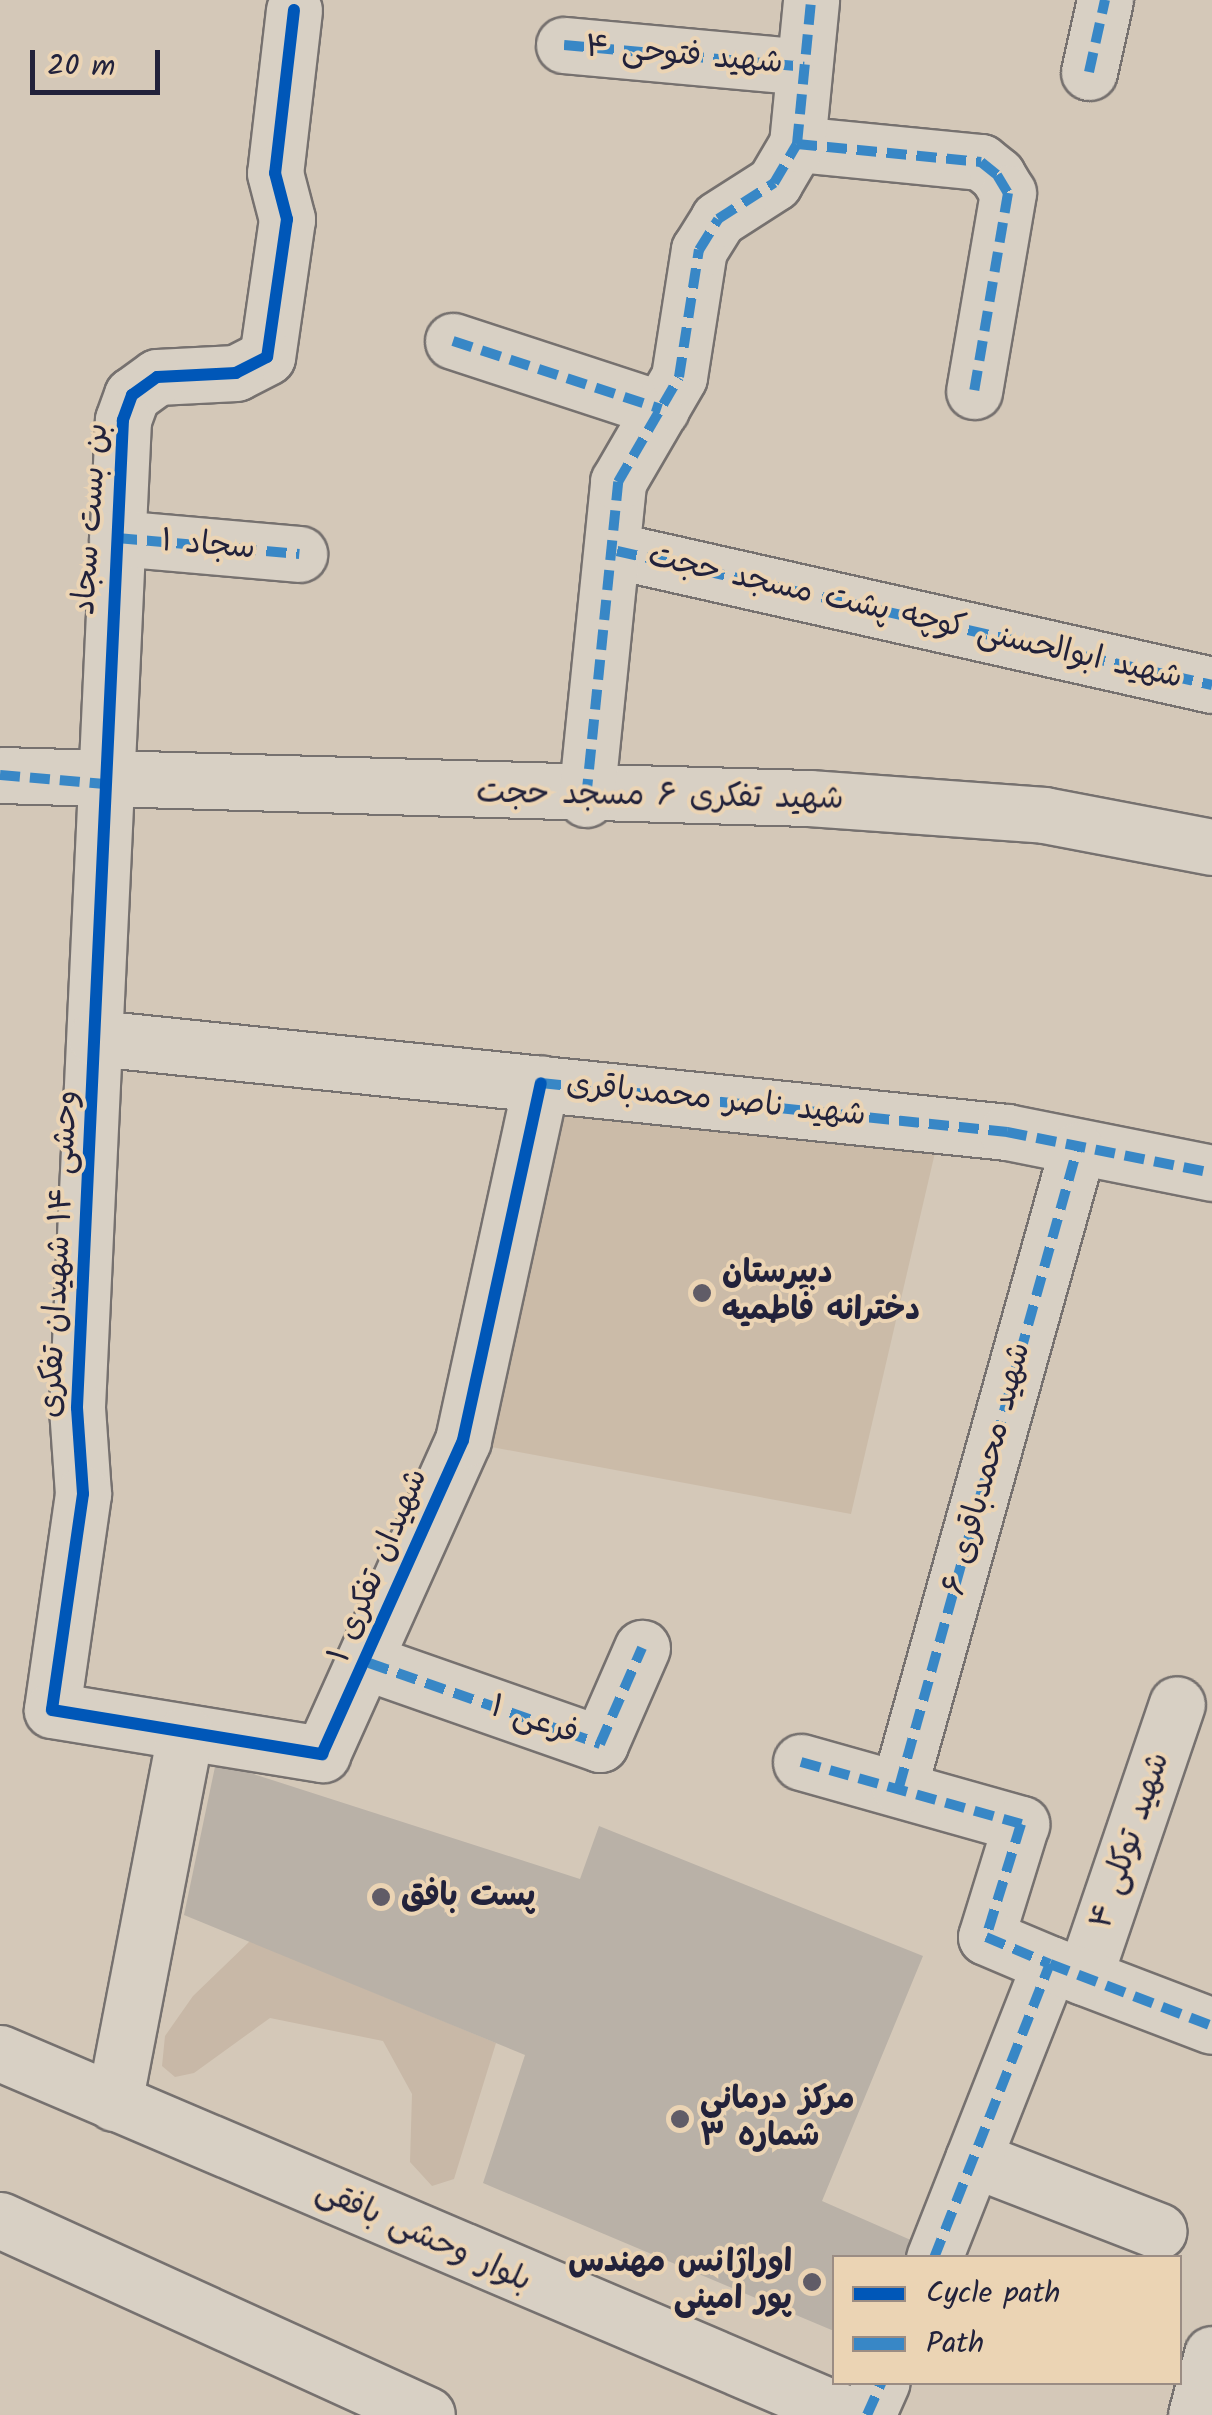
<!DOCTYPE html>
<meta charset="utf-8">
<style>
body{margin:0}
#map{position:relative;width:1212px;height:2415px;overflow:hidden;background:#d4c8b8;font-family:Kalam,"Playpen Sans Arabic",sans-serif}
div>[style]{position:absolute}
.built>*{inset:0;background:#cbbba8}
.green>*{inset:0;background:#c8b8a7}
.building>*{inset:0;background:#b9b1a7}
.roads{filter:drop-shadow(2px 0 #76716f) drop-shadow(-2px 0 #76716f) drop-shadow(0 2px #76716f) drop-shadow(0 -2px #76716f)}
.minor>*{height:55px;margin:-27.5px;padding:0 27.5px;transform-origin:27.5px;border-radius:27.5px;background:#d8d0c4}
.major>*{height:55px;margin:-27.5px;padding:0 27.5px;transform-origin:27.5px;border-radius:27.5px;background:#d8d0c4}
.quiet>*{height:10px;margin-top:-5px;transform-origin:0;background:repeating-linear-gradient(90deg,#3887c6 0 20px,transparent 0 30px)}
.cycleway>*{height:12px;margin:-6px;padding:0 6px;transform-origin:6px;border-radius:6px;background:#0057b8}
.dots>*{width:28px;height:28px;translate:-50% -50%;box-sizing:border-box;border:5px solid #ebd4b4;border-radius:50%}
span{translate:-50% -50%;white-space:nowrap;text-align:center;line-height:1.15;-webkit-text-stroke:8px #ebd4b4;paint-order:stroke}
.street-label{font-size:32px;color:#22223b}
.poi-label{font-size:32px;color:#22223b;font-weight:700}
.left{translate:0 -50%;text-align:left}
.right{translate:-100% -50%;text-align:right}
.legend{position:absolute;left:832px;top:2255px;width:350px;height:130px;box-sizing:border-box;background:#ebd4b4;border:2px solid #9b8d84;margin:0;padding:12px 18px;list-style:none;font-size:30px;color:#22223b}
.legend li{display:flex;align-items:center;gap:20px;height:50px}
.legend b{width:50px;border:2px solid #9b8d84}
.scale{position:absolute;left:30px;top:50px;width:130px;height:45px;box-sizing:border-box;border:5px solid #22223b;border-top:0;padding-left:12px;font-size:30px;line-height:35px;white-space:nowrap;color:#22223b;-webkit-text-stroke:8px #ebd4b4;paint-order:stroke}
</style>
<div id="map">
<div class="built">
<i style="clip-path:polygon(543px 1110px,937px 1144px,851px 1514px,470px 1443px)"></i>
</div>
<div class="green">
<i style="clip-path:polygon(250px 1941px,496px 2043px,454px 2179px,432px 2186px,410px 2162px,412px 2094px,383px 2041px,270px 2018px,194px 2073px,175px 2077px,162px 2066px,165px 2036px,193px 1996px)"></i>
</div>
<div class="building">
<i style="clip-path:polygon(216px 1762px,580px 1879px,599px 1826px,923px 1956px,822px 2201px,913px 2241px,906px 2258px,834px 2258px,834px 2331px,483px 2183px,525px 2055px,184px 1915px)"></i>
</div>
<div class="roads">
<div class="minor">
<i style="left:294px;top:10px;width:164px;rotate:96.6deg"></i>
<i style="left:275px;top:173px;width:48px;rotate:75.4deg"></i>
<i style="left:287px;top:219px;width:139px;rotate:98.2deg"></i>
<i style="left:267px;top:357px;width:35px;rotate:153deg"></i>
<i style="left:236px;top:373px;width:79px;rotate:177.1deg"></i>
<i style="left:157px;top:377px;width:31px;rotate:144deg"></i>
<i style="left:132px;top:395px;width:27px;rotate:110deg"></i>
<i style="left:123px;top:420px;width:989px;rotate:92.67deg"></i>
<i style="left:77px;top:1408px;width:86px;rotate:86deg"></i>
<i style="left:83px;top:1494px;width:218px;rotate:98.2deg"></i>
<i style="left:52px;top:1710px;width:274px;rotate:9.3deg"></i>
<i style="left:322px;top:1754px;width:344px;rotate:-65.8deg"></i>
<i style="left:463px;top:1440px;width:365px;rotate:-77.7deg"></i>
<i style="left:564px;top:45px;width:241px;rotate:5.2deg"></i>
<i style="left:1089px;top:72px;width:74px;rotate:-77.5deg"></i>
<i style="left:797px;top:144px;width:185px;rotate:5.6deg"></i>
<i style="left:981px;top:162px;width:21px;rotate:39deg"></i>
<i style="left:997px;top:175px;width:21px;rotate:59deg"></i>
<i style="left:1008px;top:193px;width:201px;rotate:99.7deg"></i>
<i style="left:453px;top:341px;width:219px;rotate:18.1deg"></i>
<i style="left:117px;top:538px;width:183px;rotate:5deg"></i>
<i style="left:617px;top:551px;width:610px;rotate:12.69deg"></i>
<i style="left:0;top:775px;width:809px;rotate:1.63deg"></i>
<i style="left:809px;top:798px;width:236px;rotate:4.1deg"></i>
<i style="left:1044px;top:815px;width:171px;rotate:10.8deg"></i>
<i style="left:586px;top:799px;width:319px;rotate:-84.2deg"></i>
<i style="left:618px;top:482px;width:121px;rotate:-59.8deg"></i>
<i style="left:679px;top:377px;width:129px;rotate:-81.1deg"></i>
<i style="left:699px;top:250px;width:36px;rotate:-58deg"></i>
<i style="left:718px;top:219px;width:67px;rotate:-32.7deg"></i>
<i style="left:774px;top:183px;width:45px;rotate:-59.5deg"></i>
<i style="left:797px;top:144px;width:145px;rotate:-84.4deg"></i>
<i style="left:96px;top:1038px;width:916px;rotate:5.89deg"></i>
<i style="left:1007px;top:1132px;width:209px;rotate:11.3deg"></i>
<i style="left:369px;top:1663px;width:245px;rotate:19.3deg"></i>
<i style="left:600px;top:1744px;width:105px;rotate:-66.4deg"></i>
<i style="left:801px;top:1762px;width:229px;rotate:15.7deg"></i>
<i style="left:1021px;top:1824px;width:118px;rotate:107.2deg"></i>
<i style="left:986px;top:1937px;width:69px;rotate:22.9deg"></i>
<i style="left:899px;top:1787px;width:661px;rotate:-74.39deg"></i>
<i style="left:1084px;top:1977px;width:288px;rotate:-71.2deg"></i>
<i style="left:114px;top:2103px;width:376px;rotate:-79.1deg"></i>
<i style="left:973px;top:2159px;width:199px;rotate:21.2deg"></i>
<i style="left:934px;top:2258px;width:316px;rotate:-68.5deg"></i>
<i style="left:1050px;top:1964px;width:173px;rotate:20.9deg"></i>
<i style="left:867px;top:2415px;width:36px;rotate:-66deg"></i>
<i style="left:1196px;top:2415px;width:63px;rotate:-75.3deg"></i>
</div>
<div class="major">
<i style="left:0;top:2053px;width:923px;rotate:23.09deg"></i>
<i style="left:0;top:2220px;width:469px;rotate:24.5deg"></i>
</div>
</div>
<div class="quiet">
<i style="left:564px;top:45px;width:241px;rotate:5.2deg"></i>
<i style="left:1089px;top:72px;width:74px;rotate:-77.5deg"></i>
<i style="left:797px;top:144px;width:185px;rotate:5.6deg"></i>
<i style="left:981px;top:162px;width:21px;rotate:39deg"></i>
<i style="left:997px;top:175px;width:21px;rotate:59deg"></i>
<i style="left:1008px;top:193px;width:201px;rotate:99.7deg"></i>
<i style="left:453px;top:341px;width:219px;rotate:18.1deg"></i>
<i style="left:117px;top:538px;width:183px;rotate:5deg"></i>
<i style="left:617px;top:551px;width:610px;rotate:12.69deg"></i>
<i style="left:0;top:775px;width:105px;rotate:4.9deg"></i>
<i style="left:586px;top:799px;width:319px;rotate:-84.2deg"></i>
<i style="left:618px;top:482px;width:121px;rotate:-59.8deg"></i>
<i style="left:679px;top:377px;width:129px;rotate:-81.1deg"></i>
<i style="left:699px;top:250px;width:36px;rotate:-58deg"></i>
<i style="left:718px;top:219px;width:67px;rotate:-32.7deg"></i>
<i style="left:774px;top:183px;width:45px;rotate:-59.5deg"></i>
<i style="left:797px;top:144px;width:145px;rotate:-84.4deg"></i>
<i style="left:541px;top:1083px;width:469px;rotate:6deg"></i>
<i style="left:1007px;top:1132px;width:209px;rotate:11.3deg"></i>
<i style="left:369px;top:1663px;width:245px;rotate:19.3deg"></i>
<i style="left:600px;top:1744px;width:105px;rotate:-66.4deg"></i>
<i style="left:801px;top:1762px;width:229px;rotate:15.7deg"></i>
<i style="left:1021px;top:1824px;width:118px;rotate:107.2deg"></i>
<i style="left:986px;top:1937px;width:69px;rotate:22.9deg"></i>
<i style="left:899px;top:1787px;width:661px;rotate:-74.39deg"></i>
<i style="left:934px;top:2258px;width:316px;rotate:-68.5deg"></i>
<i style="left:1050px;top:1964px;width:173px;rotate:20.9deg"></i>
<i style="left:867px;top:2415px;width:36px;rotate:-66deg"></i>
</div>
<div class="cycleway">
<i style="left:294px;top:10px;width:164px;rotate:96.6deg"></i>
<i style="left:275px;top:173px;width:48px;rotate:75.4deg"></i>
<i style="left:287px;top:219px;width:139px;rotate:98.2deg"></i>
<i style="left:267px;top:357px;width:35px;rotate:153deg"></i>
<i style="left:236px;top:373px;width:79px;rotate:177.1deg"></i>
<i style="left:157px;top:377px;width:31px;rotate:144deg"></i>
<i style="left:132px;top:395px;width:27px;rotate:110deg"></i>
<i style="left:123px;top:420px;width:989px;rotate:92.67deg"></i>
<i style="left:77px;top:1408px;width:86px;rotate:86deg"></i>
<i style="left:83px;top:1494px;width:218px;rotate:98.2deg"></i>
<i style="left:52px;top:1710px;width:274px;rotate:9.3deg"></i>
<i style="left:322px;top:1754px;width:344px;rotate:-65.8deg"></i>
<i style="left:463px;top:1440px;width:365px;rotate:-77.7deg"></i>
</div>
<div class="dots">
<i style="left:702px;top:1293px;background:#605c67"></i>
<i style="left:381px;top:1897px;background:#605c67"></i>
<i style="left:680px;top:2119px;background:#605c67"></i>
<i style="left:812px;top:2282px;background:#605c67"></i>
</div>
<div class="street-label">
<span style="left:684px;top:56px;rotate:5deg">شهید فتوحی ۴</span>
<span style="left:92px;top:519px;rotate:-86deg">بن بست سجاد</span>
<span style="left:208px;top:546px;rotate:5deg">سجاد ۱</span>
<span style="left:915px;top:618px;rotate:13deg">شهید ابوالحسنی کوچه پشت مسجد حجت</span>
<span style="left:660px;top:797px;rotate:1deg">شهید تفکری ۶ مسجد حجت</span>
<span style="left:716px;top:1101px;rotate:6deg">شهید ناصر محمدباقری</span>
<span style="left:60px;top:1254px;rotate:-87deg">وحشی ۱۴ شهیدان تفکری</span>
<span style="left:988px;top:1469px;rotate:-75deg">شهید محمدباقری ۶</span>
<span style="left:379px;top:1566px;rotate:-67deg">شهیدان تفکری ۱</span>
<span style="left:534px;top:1721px;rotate:19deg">فرعی ۱</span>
<span style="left:1131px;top:1841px;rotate:-71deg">شهید توکلی ۴</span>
<span style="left:423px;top:2237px;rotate:24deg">بلوار وحشی بافقی</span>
</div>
<div class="poi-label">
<span class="left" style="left:722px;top:1293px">دبیرستان<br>دخترانه فاطمیه</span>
<span class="left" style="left:401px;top:1897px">پست بافق</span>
<span class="left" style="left:700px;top:2119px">مرکز درمانی<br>شماره ۳</span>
<span class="right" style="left:792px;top:2282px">اوراژانس مهندس<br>پور امینی</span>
</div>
<ul class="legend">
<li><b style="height:12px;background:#0057b8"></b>Cycle path</li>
<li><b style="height:12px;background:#3887c6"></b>Path</li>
</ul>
<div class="scale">20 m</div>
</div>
